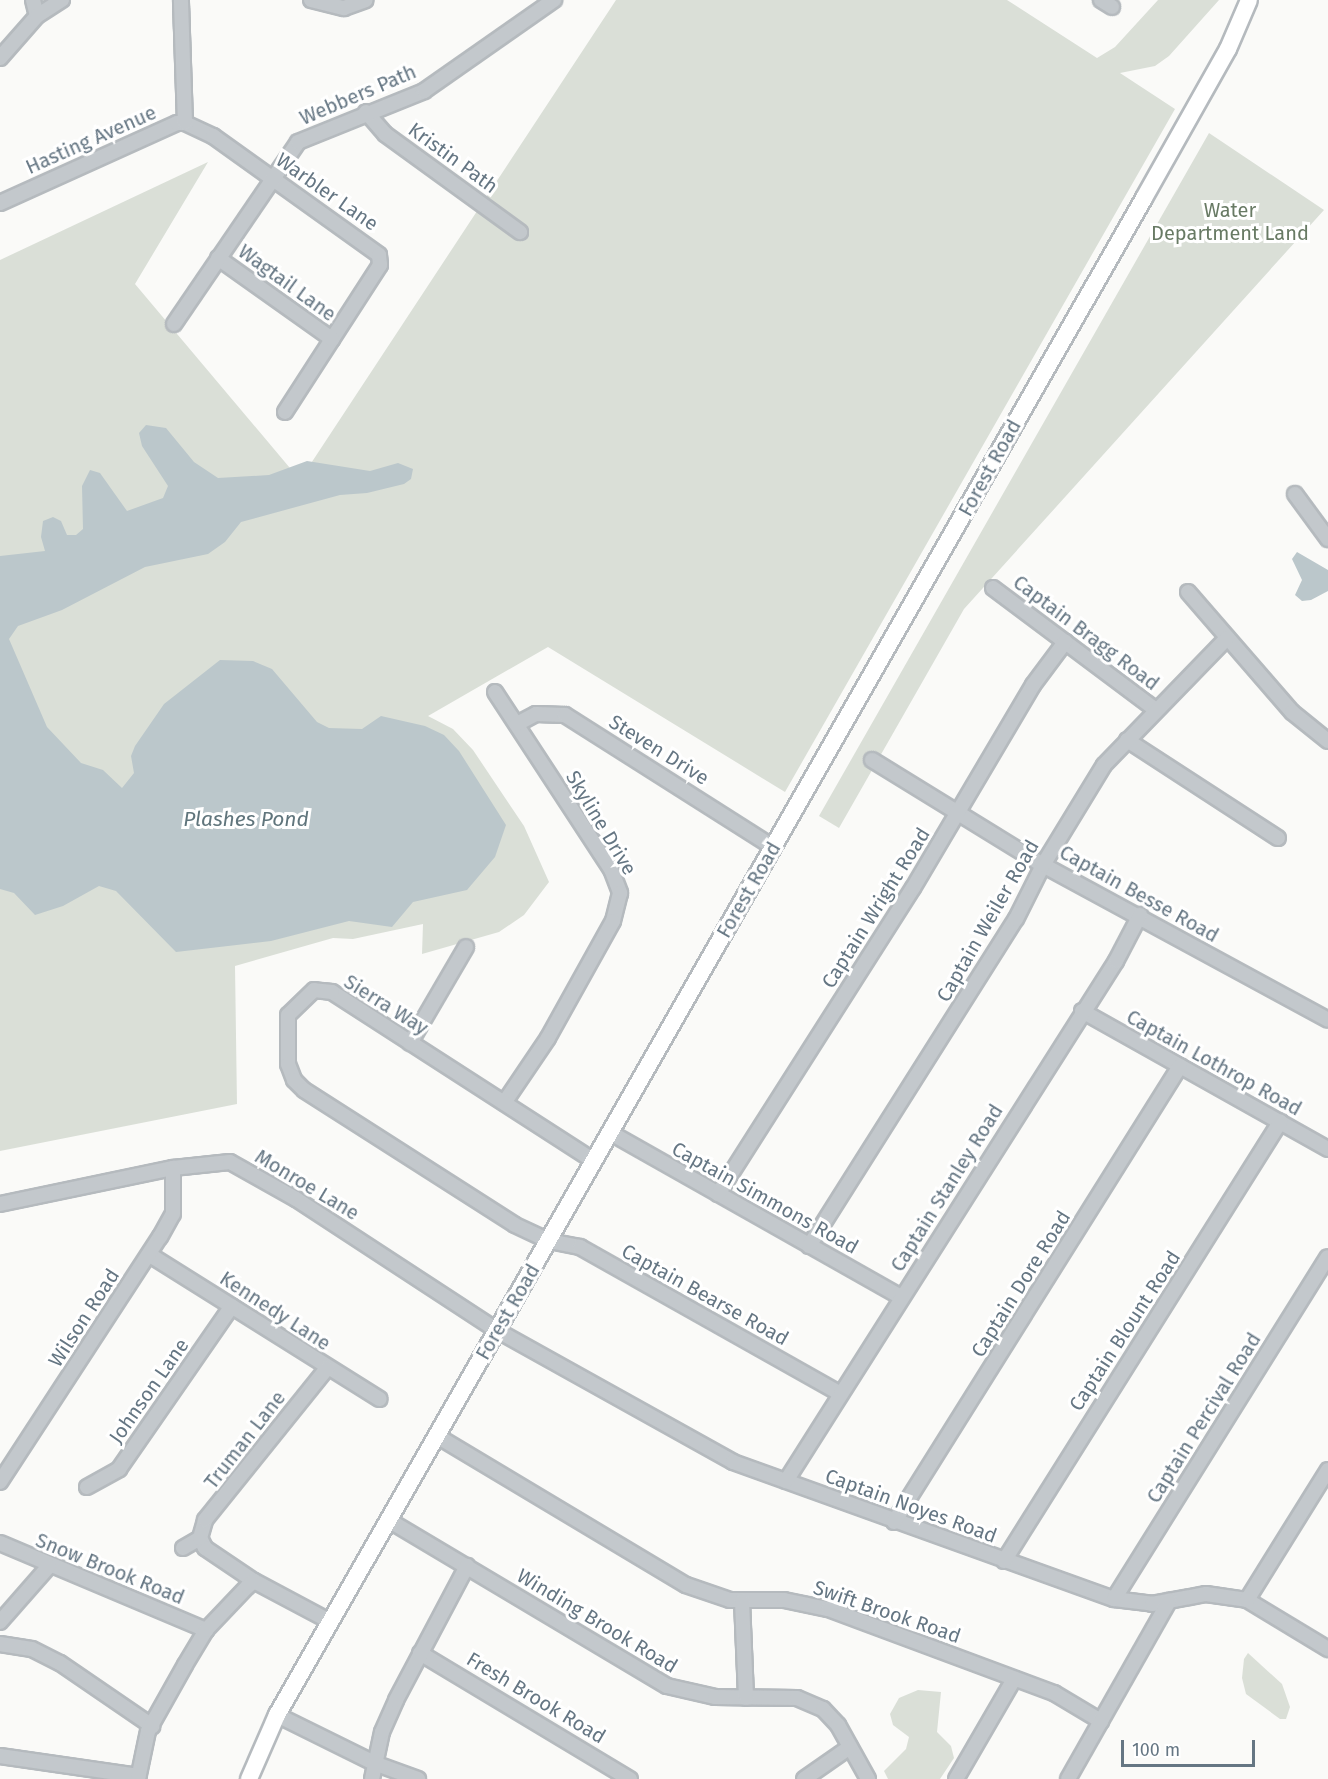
<!DOCTYPE html>
<style>
body{margin:0}
#map{position:relative;width:1328px;height:1779px;overflow:hidden;background:#fafaf8;font-family:"Fira Sans",sans-serif}
div>[style]{position:absolute}
.green>*{inset:0;background:#dadfd7}
.water>*{inset:0;background:#bbc7cb}
.roads{filter:drop-shadow(2px 0 #b5babe) drop-shadow(-2px 0 #b5babe) drop-shadow(0 2px #b5babe) drop-shadow(0 -2px #b5babe)}
.minor>*{height:14px;margin:-7px;padding:0 7px;transform-origin:7px;border-radius:7px;background:#c3c8cc}
.major>*{height:16px;margin:-8px;padding:0 8px;transform-origin:8px;border-radius:8px;background:#fff}
span{translate:-50% -50%;white-space:nowrap;text-align:center;line-height:1.15;-webkit-text-stroke:6px #fff;paint-order:stroke}
.street-label{font-size:20px;color:#657683}
.park-label{font-size:20px;color:#687a64}
.water-label{font-size:21px;color:#60757c;font-style:italic}
.scale{position:absolute;left:1121px;top:1740px;width:134px;height:27px;box-sizing:border-box;border:3px solid #657683;border-top:0;padding-left:8px;font-size:18px;line-height:21px;white-space:nowrap;color:#657683;-webkit-text-stroke:4px #fff;paint-order:stroke}
</style>
<div id="map">
<div class="green">
<i style="clip-path:polygon(616px 0,1007px 0,1097px 58px,1115px 47px,1158px 0,1219px 0,1169px 56px,1155px 66px,1120px 73px,1175px 109px,785px 792px,548px 647px,428px 716px,453px 729px,473px 750px,524px 826px,549px 882px,524px 915px,499px 932px,422px 954px,423px 924px,353px 939px,333px 938px,235px 966px,237px 1104px,0 1151px,0 260px,208px 162px,135px 284px,300px 480px)"></i>
<i style="clip-path:polygon(1209px 133px,1324px 210px,964px 609px,839px 828px,819px 816px)"></i>
<i style="clip-path:polygon(1248px 1653px,1282px 1684px,1290px 1707px,1286px 1719px,1280px 1719px,1246px 1694px,1242px 1678px,1244px 1659px)"></i>
<i style="clip-path:polygon(918px 1690px,941px 1692px,937px 1732px,951px 1746px,954px 1758px,940px 1779px,888px 1779px,884px 1771px,906px 1749px,909px 1737px,893px 1725px,890px 1714px,899px 1698px)"></i>
</div>
<div class="water">
<i style="clip-path:polygon(146px 425px,166px 428px,194px 462px,218px 478px,269px 475px,307px 461px,370px 471px,398px 463px,413px 469px,411px 479px,404px 484px,367px 493px,340px 495px,241px 522px,225px 542px,208px 554px,145px 567px,62px 610px,18px 626px,9px 639px,47px 727px,81px 763px,103px 770px,122px 788px,134px 773px,131px 756px,135px 746px,164px 704px,220px 660px,253px 661px,272px 669px,317px 722px,329px 728px,362px 729px,381px 716px,425px 726px,444px 735px,459px 751px,506px 825px,495px 857px,467px 890px,413px 902px,392px 927px,349px 921px,271px 941px,176px 952px,116px 891px,99px 886px,63px 906px,35px 915px,14px 893px,0 889px,0 556px,45px 551px,41px 537px,43px 521px,53px 517px,61px 521px,67px 535px,76px 535px,83px 529px,82px 486px,90px 470px,100px 473px,127px 511px,163px 498px,168px 486px,142px 446px,139px 433px)"></i>
<i style="clip-path:polygon(1297px 552px,1328px 570px,1328px 591px,1311px 600px,1302px 601px,1295px 595px,1302px 580px,1292px 559px)"></i>
</div>
<div class="roads">
<div class="minor">
<i style="left:33px;top:0;width:16px;rotate:76deg"></i>
<i style="left:311px;top:0;width:34px;rotate:14deg"></i>
<i style="left:344px;top:8px;width:23px;rotate:-20deg"></i>
<i style="left:1101px;top:0;width:13px;rotate:32deg"></i>
<i style="left:0;top:58px;width:56px;rotate:-48.6deg"></i>
<i style="left:37px;top:16px;width:30px;rotate:-33deg"></i>
<i style="left:366px;top:112px;width:29px;rotate:49deg"></i>
<i style="left:385px;top:134px;width:167px;rotate:36deg"></i>
<i style="left:185px;top:123px;width:31px;rotate:25deg"></i>
<i style="left:213px;top:136px;width:204px;rotate:35.6deg"></i>
<i style="left:379px;top:255px;width:10px;rotate:84deg"></i>
<i style="left:380px;top:265px;width:175px;rotate:122.9deg"></i>
<i style="left:0;top:203px;width:194px;rotate:-24.3deg"></i>
<i style="left:177px;top:123px;width:8px"></i>
<i style="left:185px;top:123px;width:123px;rotate:-91.9deg"></i>
<i style="left:218px;top:258px;width:140px;rotate:35.4deg"></i>
<i style="left:174px;top:324px;width:220px;rotate:-55.7deg"></i>
<i style="left:298px;top:142px;width:136px;rotate:-22deg"></i>
<i style="left:424px;top:91px;width:159px;rotate:-35deg"></i>
<i style="left:1295px;top:494px;width:56px;rotate:53.7deg"></i>
<i style="left:993px;top:588px;width:202px;rotate:36.8deg"></i>
<i style="left:1188px;top:592px;width:159px;rotate:49.1deg"></i>
<i style="left:1292px;top:712px;width:46px;rotate:38.9deg"></i>
<i style="left:495px;top:692px;width:212px;rotate:56.8deg"></i>
<i style="left:611px;top:869px;width:26px;rotate:69deg"></i>
<i style="left:620px;top:893px;width:29px;rotate:104deg"></i>
<i style="left:613px;top:921px;width:134px;rotate:119.1deg"></i>
<i style="left:548px;top:1038px;width:78px;rotate:124.1deg"></i>
<i style="left:517px;top:724px;width:21px;rotate:-28deg"></i>
<i style="left:536px;top:714px;width:29px;rotate:2deg"></i>
<i style="left:565px;top:715px;width:246px;rotate:32.4deg"></i>
<i style="left:1127px;top:740px;width:180px;rotate:33deg"></i>
<i style="left:872px;top:760px;width:201px;rotate:31.6deg"></i>
<i style="left:1043px;top:865px;width:324px;rotate:28.5deg"></i>
<i style="left:1082px;top:1011px;width:282px;rotate:29.3deg"></i>
<i style="left:410px;top:1043px;width:111px;rotate:-59.7deg"></i>
<i style="left:611px;top:1133px;width:333px;rotate:29.5deg"></i>
<i style="left:594px;top:1161px;width:312px;rotate:-147.2deg"></i>
<i style="left:332px;top:992px;width:18px;rotate:-174deg"></i>
<i style="left:314px;top:990px;width:36px;rotate:136deg"></i>
<i style="left:288px;top:1015px;width:49px;rotate:90deg"></i>
<i style="left:288px;top:1064px;width:17px;rotate:69deg"></i>
<i style="left:294px;top:1080px;width:14px;rotate:45deg"></i>
<i style="left:304px;top:1090px;width:250px;rotate:32.6deg"></i>
<i style="left:515px;top:1225px;width:38px;rotate:25deg"></i>
<i style="left:549px;top:1241px;width:32px;rotate:11deg"></i>
<i style="left:580px;top:1247px;width:297px;rotate:29.4deg"></i>
<i style="left:718px;top:1194px;width:363px;rotate:-57.5deg"></i>
<i style="left:913px;top:888px;width:236px;rotate:-59.4deg"></i>
<i style="left:1033px;top:685px;width:54px;rotate:-53.3deg"></i>
<i style="left:0;top:1204px;width:177px;rotate:-11.8deg"></i>
<i style="left:173px;top:1168px;width:57px;rotate:-6deg"></i>
<i style="left:230px;top:1162px;width:76px;rotate:29.3deg"></i>
<i style="left:296px;top:1199px;width:241px;rotate:33.2deg"></i>
<i style="left:498px;top:1331px;width:269px;rotate:29.1deg"></i>
<i style="left:733px;top:1462px;width:405px;rotate:19.8deg"></i>
<i style="left:1114px;top:1599px;width:38px;rotate:7deg"></i>
<i style="left:1152px;top:1604px;width:55px;rotate:-10.5deg"></i>
<i style="left:1206px;top:1594px;width:41px;rotate:8.3deg"></i>
<i style="left:1247px;top:1600px;width:95px;rotate:31.2deg"></i>
<i style="left:809px;top:1246px;width:387px;rotate:-57.7deg"></i>
<i style="left:1016px;top:919px;width:60px;rotate:-63.4deg"></i>
<i style="left:1043px;top:865px;width:117px;rotate:-58.6deg"></i>
<i style="left:1104px;top:765px;width:177px;rotate:-45.9deg"></i>
<i style="left:150px;top:1255px;width:271px;rotate:32.1deg"></i>
<i style="left:437px;top:1436px;width:290px;rotate:30.9deg"></i>
<i style="left:686px;top:1585px;width:46px;rotate:18.8deg"></i>
<i style="left:730px;top:1600px;width:54px"></i>
<i style="left:784px;top:1600px;width:45px;rotate:11.6deg"></i>
<i style="left:828px;top:1609px;width:241px;rotate:20.4deg"></i>
<i style="left:1054px;top:1693px;width:55px;rotate:30.8deg"></i>
<i style="left:786px;top:1481px;width:616px;rotate:-57.6deg"></i>
<i style="left:1116px;top:961px;width:52px;rotate:-62.4deg"></i>
<i style="left:0;top:1482px;width:293px;rotate:-56.9deg"></i>
<i style="left:160px;top:1237px;width:26px;rotate:-61deg"></i>
<i style="left:173px;top:1214px;width:46px;rotate:-90deg"></i>
<i style="left:87px;top:1487px;width:37px;rotate:-29deg"></i>
<i style="left:119px;top:1469px;width:198px;rotate:-55.3deg"></i>
<i style="left:390px;top:1521px;width:322px;rotate:30.8deg"></i>
<i style="left:667px;top:1686px;width:49px;rotate:12.9deg"></i>
<i style="left:715px;top:1697px;width:82px;rotate:0.7deg"></i>
<i style="left:797px;top:1698px;width:28px;rotate:23deg"></i>
<i style="left:823px;top:1709px;width:22px;rotate:47deg"></i>
<i style="left:838px;top:1725px;width:62px;rotate:60.9deg"></i>
<i style="left:894px;top:1522px;width:538px;rotate:-57.9deg"></i>
<i style="left:200px;top:1538px;width:11px;rotate:63deg"></i>
<i style="left:205px;top:1548px;width:59px;rotate:34deg"></i>
<i style="left:0;top:1543px;width:224px;rotate:22.9deg"></i>
<i style="left:183px;top:1548px;width:20px;rotate:-30deg"></i>
<i style="left:200px;top:1538px;width:19px;rotate:-74deg"></i>
<i style="left:205px;top:1520px;width:195px;rotate:-51.2deg"></i>
<i style="left:1004px;top:1561px;width:519px;rotate:-57.84deg"></i>
<i style="left:1114px;top:1599px;width:403px;rotate:-58deg"></i>
<i style="left:1247px;top:1600px;width:153px;rotate:-58.1deg"></i>
<i style="left:742px;top:1601px;width:97px;rotate:87.6deg"></i>
<i style="left:0;top:1622px;width:74px;rotate:-48.8deg"></i>
<i style="left:0;top:1644px;width:32px;rotate:9deg"></i>
<i style="left:32px;top:1649px;width:31px;rotate:27deg"></i>
<i style="left:60px;top:1663px;width:112px;rotate:34.4deg"></i>
<i style="left:420px;top:1653px;width:245px;rotate:31deg"></i>
<i style="left:277px;top:1715px;width:108px;rotate:26.3deg"></i>
<i style="left:374px;top:1763px;width:47px;rotate:20deg"></i>
<i style="left:0;top:1756px;width:140px;rotate:8.2deg"></i>
<i style="left:138px;top:1779px;width:49px;rotate:-78.2deg"></i>
<i style="left:148px;top:1731px;width:76px;rotate:-60.7deg"></i>
<i style="left:185px;top:1665px;width:41px;rotate:-59deg"></i>
<i style="left:206px;top:1630px;width:59px;rotate:-46.4deg"></i>
<i style="left:247px;top:1587px;width:9px;rotate:-41deg"></i>
<i style="left:254px;top:1581px;width:87px;rotate:28deg"></i>
<i style="left:372px;top:1779px;width:48px;rotate:-78deg"></i>
<i style="left:382px;top:1732px;width:35px;rotate:-66deg"></i>
<i style="left:396px;top:1700px;width:152px;rotate:-62.1deg"></i>
<i style="left:804px;top:1779px;width:56px;rotate:-34.8deg"></i>
<i style="left:956px;top:1779px;width:116px;rotate:-59.9deg"></i>
<i style="left:1068px;top:1779px;width:205px;rotate:-60.4deg"></i>
</div>
<div class="major">
<i style="left:249px;top:1779px;width:70px;rotate:-66.4deg"></i>
<i style="left:277px;top:1715px;width:1747px;rotate:-60.25deg"></i>
<i style="left:1144px;top:198px;width:171px;rotate:-60.6deg"></i>
<i style="left:1228px;top:49px;width:53px;rotate:-66.8deg"></i>
</div>
</div>
<div class="street-label">
<span style="left:358px;top:95px;rotate:-23deg">Webbers Path</span>
<span style="left:91px;top:140px;rotate:-24deg">Hasting Avenue</span>
<span style="left:453px;top:158px;rotate:36deg">Kristin Path</span>
<span style="left:327px;top:192px;rotate:35deg">Warbler Lane</span>
<span style="left:287px;top:283px;rotate:36deg">Wagtail Lane</span>
<span style="left:990px;top:468px;rotate:-61deg">Forest Road</span>
<span style="left:1086px;top:633px;rotate:37deg">Captain Bragg Road</span>
<span style="left:659px;top:750px;rotate:32deg">Steven Drive</span>
<span style="left:601px;top:823px;rotate:59deg">Skyline Drive</span>
<span style="left:749px;top:890px;rotate:-60deg">Forest Road</span>
<span style="left:1139px;top:894px;rotate:29deg">Captain Besse Road</span>
<span style="left:876px;top:908px;rotate:-58deg">Captain Wright Road</span>
<span style="left:988px;top:921px;rotate:-60deg">Captain Weiler Road</span>
<span style="left:386px;top:1005px;rotate:32deg">Sierra Way</span>
<span style="left:1214px;top:1063px;rotate:29deg">Captain Lothrop Road</span>
<span style="left:307px;top:1185px;rotate:31deg">Monroe Lane</span>
<span style="left:947px;top:1188px;rotate:-58deg">Captain Stanley Road</span>
<span style="left:765px;top:1198px;rotate:29deg">Captain Simmons Road</span>
<span style="left:1021px;top:1284px;rotate:-58deg">Captain Dore Road</span>
<span style="left:705px;top:1295px;rotate:29deg">Captain Bearse Road</span>
<span style="left:275px;top:1311px;rotate:33deg">Kennedy Lane</span>
<span style="left:508px;top:1312px;rotate:-60deg">Forest Road</span>
<span style="left:84px;top:1318px;rotate:-57deg">Wilson Road</span>
<span style="left:1125px;top:1331px;rotate:-57deg">Captain Blount Road</span>
<span style="left:149px;top:1391px;rotate:-55deg">Johnson Lane</span>
<span style="left:1204px;top:1418px;rotate:-58deg">Captain Percival Road</span>
<span style="left:245px;top:1440px;rotate:-52deg">Truman Lane</span>
<span style="left:911px;top:1506px;rotate:20deg">Captain Noyes Road</span>
<span style="left:110px;top:1569px;rotate:22deg">Snow Brook Road</span>
<span style="left:887px;top:1612px;rotate:19deg">Swift Brook Road</span>
<span style="left:597px;top:1621px;rotate:31deg">Winding Brook Road</span>
<span style="left:536px;top:1698px;rotate:31deg">Fresh Brook Road</span>
</div>
<div class="park-label">
<span style="left:1230px;top:222px">Water<br>Department Land</span>
</div>
<div class="water-label">
<span style="left:246px;top:819px">Plashes Pond</span>
</div>
<div class="scale">100 m</div>
</div>
